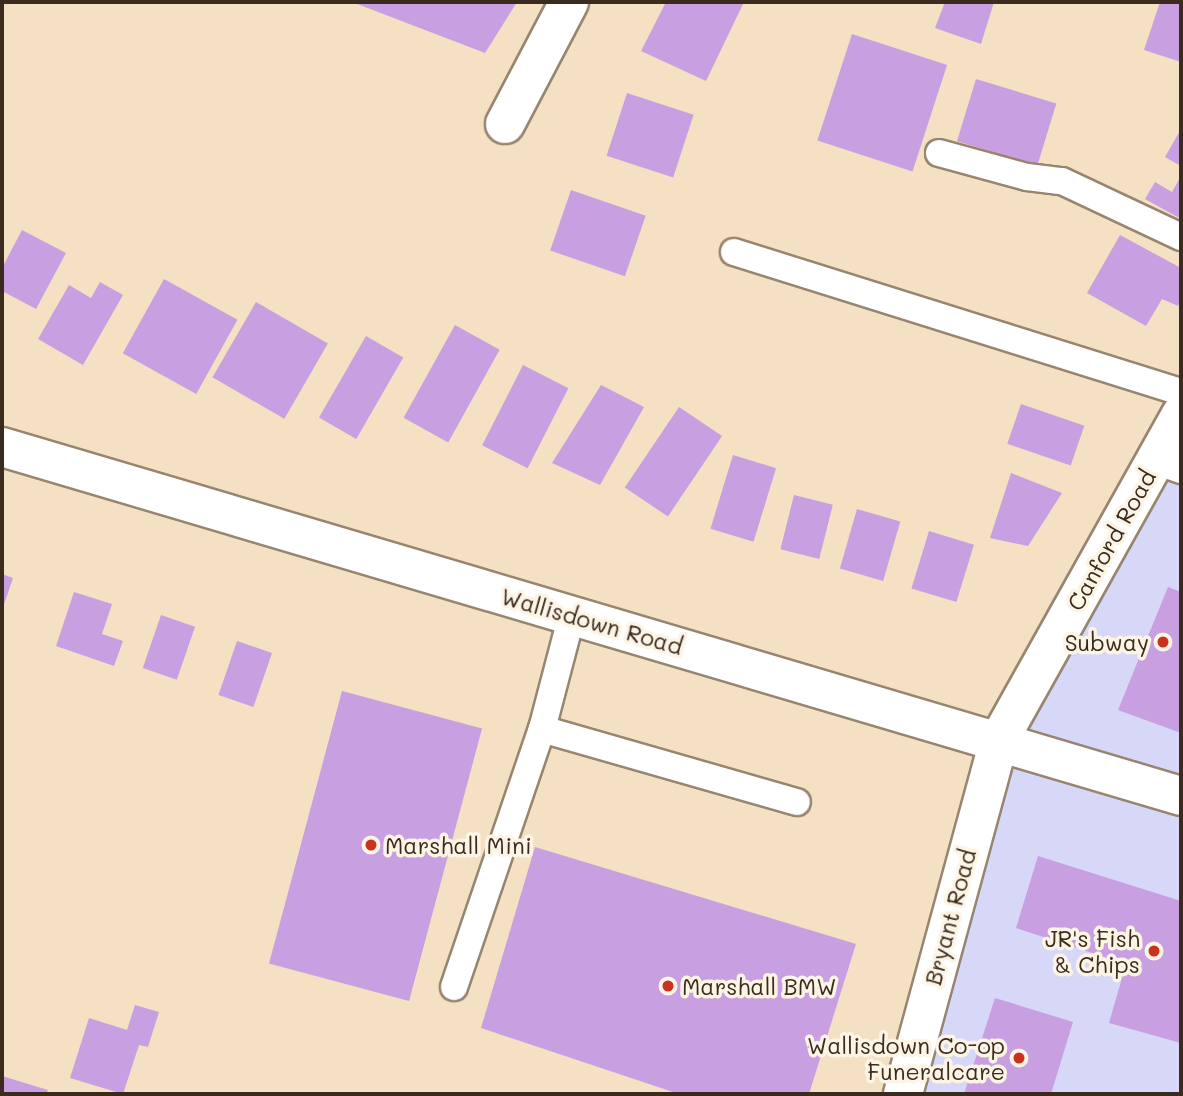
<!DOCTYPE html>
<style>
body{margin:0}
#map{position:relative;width:1183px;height:1096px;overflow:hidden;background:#f4e0c3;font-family:Mali,sans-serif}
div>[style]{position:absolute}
.built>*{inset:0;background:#d7d7f8}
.building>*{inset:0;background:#c89fe0;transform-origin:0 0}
.roads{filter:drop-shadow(2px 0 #988570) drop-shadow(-2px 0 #988570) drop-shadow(0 2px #988570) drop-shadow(0 -2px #988570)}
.service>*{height:26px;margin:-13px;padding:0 13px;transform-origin:13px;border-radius:13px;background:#fff}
.minor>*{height:38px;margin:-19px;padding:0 19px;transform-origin:19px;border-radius:19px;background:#fff}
.primary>*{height:38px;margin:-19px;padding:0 19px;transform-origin:19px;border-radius:19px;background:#fff}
.dots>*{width:19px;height:19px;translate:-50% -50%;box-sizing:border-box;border:4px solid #fcf5e5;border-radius:50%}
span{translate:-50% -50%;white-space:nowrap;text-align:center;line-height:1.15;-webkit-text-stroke:7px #fcf5e5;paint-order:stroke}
.street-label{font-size:23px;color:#3b2a1e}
.poi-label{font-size:23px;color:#3b2a1e}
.right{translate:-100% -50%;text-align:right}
.left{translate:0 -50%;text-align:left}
.frame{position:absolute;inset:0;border:4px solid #3b2a1e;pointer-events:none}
</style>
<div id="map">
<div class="built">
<i style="clip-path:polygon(1155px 461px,1181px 470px,1181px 1094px,903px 1094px,989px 772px)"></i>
</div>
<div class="building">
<i style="clip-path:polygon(352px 2px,517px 2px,485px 53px)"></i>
<i style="clip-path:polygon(666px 2px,744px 2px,706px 81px,641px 51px)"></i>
<i style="clip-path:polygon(945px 2px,994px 2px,981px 44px,935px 28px)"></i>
<i style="clip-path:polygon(1160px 2px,1181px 2px,1181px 62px,1144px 50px)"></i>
<i style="left:852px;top:34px;width:100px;height:112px;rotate:18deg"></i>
<i style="left:976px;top:79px;width:84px;height:65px;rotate:17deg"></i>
<i style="left:627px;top:93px;width:70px;height:66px;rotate:18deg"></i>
<i style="clip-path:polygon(1181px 129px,1181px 166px,1165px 157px)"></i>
<i style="clip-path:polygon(1181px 176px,1181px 219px,1145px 199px,1155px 182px,1172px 192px)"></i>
<i style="left:571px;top:190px;width:79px;height:64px;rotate:19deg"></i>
<i style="clip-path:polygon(22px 230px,66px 253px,36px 309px,2px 291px,2px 268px)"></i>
<i style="clip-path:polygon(1120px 235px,1181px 268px,1181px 300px,1178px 306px,1162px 299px,1146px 326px,1087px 293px)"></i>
<i style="left:164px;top:279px;width:84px;height:85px;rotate:29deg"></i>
<i style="clip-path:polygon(100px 282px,123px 295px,83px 365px,38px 339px,69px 285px,91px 298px)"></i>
<i style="left:256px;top:302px;width:83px;height:87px;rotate:30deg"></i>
<i style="left:455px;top:325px;width:51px;height:106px;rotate:29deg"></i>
<i style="left:366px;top:336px;width:43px;height:94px;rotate:30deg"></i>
<i style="left:523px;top:365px;width:51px;height:90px;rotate:27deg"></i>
<i style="clip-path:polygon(601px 385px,644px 407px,600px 485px,552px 463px)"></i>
<i style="left:1021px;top:404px;width:67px;height:42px;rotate:19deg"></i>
<i style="left:679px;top:407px;width:52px;height:97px;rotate:34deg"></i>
<i style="left:733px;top:455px;width:45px;height:77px;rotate:17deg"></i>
<i style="clip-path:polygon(1011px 473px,1062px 493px,1028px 546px,990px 538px)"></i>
<i style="left:794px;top:495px;width:40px;height:56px;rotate:14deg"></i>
<i style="left:857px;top:509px;width:45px;height:62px;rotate:16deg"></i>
<i style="left:929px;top:531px;width:47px;height:60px;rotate:17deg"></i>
<i style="clip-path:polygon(2px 574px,13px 578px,2px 610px)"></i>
<i style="clip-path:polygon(1168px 587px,1181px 592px,1181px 733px,1118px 710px)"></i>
<i style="clip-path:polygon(74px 592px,112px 604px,102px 634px,123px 641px,114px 666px,56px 646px)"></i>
<i style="left:161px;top:615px;width:36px;height:56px;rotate:19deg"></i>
<i style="left:237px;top:641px;width:37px;height:57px;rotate:19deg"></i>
<i style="left:342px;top:691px;width:145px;height:282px;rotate:15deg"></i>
<i style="clip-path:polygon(535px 847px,856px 944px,809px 1094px,679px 1094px,481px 1028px)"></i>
<i style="clip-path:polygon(1038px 856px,1181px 901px,1181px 1043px,1109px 1023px,1126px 964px,1016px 928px)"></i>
<i style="clip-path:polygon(995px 998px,1073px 1022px,1051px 1094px,964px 1094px)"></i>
<i style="clip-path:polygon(135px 1005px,159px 1012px,148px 1047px,139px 1045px,123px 1094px,70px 1078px,89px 1018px,127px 1030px)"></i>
<i style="clip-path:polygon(2px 1076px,48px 1090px,46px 1094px,2px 1094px)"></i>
</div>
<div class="roads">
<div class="service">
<i style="left:939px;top:153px;width:91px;rotate:15.3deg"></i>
<i style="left:1027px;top:177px;width:35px;rotate:7deg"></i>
<i style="left:1062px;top:181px;width:132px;rotate:25.2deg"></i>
<i style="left:734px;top:252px;width:468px;rotate:17.4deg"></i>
<i style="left:1155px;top:461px;width:28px;rotate:19deg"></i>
<i style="left:542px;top:729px;width:265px;rotate:16deg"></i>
<i style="left:454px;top:987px;width:273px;rotate:-71.2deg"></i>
<i style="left:542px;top:729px;width:118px;rotate:-75.3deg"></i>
</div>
<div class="minor">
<i style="left:505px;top:124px;width:138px;rotate:-62.3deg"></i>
<i style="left:903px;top:1094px;width:367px;rotate:-74.8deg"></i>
<i style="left:999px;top:740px;width:373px;rotate:-60.8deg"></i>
</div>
<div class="primary">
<i style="left:2px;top:447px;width:1230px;rotate:16.49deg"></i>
</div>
</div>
<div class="dots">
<i style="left:1163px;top:642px;background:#c8321e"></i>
<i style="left:371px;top:845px;background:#c8321e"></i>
<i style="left:1154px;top:951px;background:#c8321e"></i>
<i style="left:668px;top:986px;background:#c8321e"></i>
<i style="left:1019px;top:1058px;background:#c8321e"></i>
</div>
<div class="street-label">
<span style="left:1111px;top:540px;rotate:-61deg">Canford Road</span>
<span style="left:592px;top:621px;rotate:16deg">Wallisdown Road</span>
<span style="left:950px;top:917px;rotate:-75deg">Bryant Road</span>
</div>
<div class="poi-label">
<span class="right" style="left:1149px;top:642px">Subway</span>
<span class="left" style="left:385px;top:845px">Marshall Mini</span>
<span class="right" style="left:1140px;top:951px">JR's Fish<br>&amp; Chips</span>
<span class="left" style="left:682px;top:986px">Marshall BMW</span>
<span class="right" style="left:1005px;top:1058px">Wallisdown Co-op<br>Funeralcare</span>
</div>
<div class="frame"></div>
</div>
